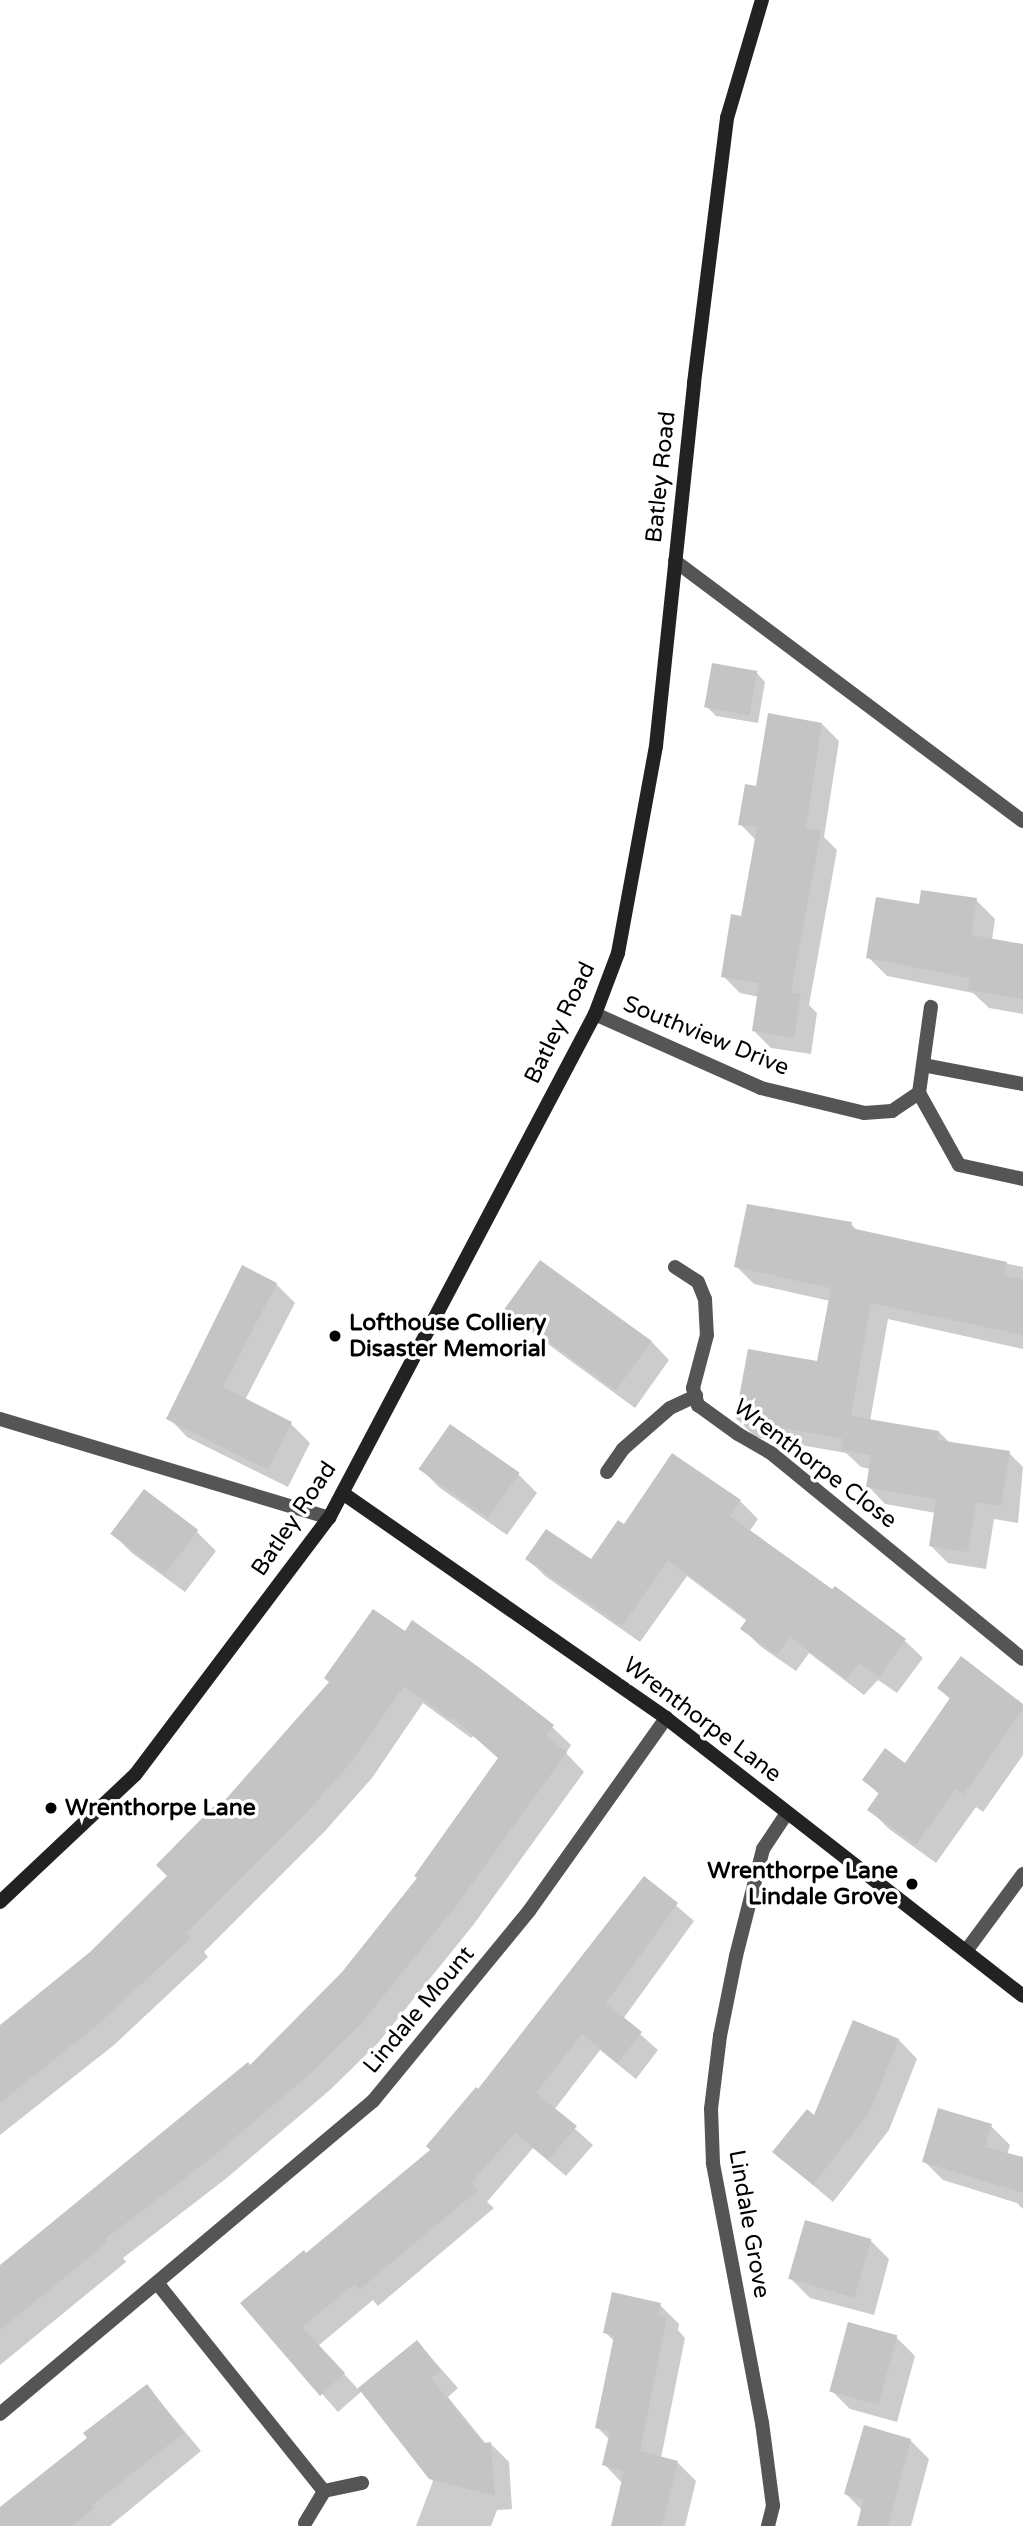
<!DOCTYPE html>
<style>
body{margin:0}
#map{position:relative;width:1023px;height:2526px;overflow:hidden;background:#fff;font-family:"Varela Round",sans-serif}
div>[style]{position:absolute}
.shadow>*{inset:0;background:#0003}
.building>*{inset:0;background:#c4c4c4;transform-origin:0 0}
.lane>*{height:14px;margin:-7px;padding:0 7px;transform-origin:7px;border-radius:7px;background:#555}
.street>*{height:14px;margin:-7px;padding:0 7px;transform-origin:7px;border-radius:7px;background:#555}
.secondary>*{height:14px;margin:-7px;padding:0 7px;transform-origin:7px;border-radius:7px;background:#222}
.dots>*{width:19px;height:19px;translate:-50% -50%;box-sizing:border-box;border:4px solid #fff;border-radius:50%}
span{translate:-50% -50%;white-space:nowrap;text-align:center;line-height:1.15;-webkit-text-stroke:7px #fff;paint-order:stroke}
.street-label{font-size:23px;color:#000}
.poi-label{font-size:23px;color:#000;font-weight:700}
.left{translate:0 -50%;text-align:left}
.right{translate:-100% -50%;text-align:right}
</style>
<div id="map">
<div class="shadow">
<i style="clip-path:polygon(756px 672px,765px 682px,758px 723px,716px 716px,707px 707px)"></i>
<i style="clip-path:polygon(822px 724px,839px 741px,824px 837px,837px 850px,809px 1005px,817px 1013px,811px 1054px,771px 1048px,754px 1031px,759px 997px,740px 993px,723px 976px,742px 918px,756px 840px,740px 824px,758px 788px)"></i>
<i style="clip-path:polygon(976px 900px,995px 919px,992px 940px,1023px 946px,1023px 1014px,989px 1008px,973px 993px,887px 976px,868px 957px,920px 906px)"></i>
<i style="clip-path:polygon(851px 1224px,859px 1232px,1023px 1267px,1023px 1349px,888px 1319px,870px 1421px,939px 1432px,950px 1443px,1009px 1453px,1023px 1467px,1018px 1523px,994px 1519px,986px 1569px,948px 1563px,930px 1545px,936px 1513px,885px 1504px,868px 1486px,870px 1469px,861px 1467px,846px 1453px,755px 1437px,737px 1419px,819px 1363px,830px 1301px,754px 1284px,736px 1266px)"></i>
<i style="clip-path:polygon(276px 1284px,295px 1303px,245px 1400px,291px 1424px,310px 1443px,288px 1487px,187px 1437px,169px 1418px)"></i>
<i style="clip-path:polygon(507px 1309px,651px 1341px,669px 1360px,635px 1408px,526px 1328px)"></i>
<i style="clip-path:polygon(673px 1455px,740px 1501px,758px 1519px,749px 1532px,832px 1592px,835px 1588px,905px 1641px,923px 1658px,897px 1693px,878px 1680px,864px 1695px,809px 1653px,796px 1671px,760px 1646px,742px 1628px,747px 1621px,687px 1576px,640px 1642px,545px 1576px,528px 1559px,591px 1561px,624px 1526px)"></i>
<i style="clip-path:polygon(421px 1469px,518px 1474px,537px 1493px,507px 1535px,440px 1488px)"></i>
<i style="clip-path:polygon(144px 1492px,197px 1532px,216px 1551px,185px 1592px,132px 1553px,113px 1534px)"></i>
<i style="clip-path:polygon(373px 1611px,552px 1727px,571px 1745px,566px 1753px,584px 1772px,474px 1924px,378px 2043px,331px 2089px,228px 2177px,123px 2258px,126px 2262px,0 2365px,0 2268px,250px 2067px,343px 1973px,419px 1878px,500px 1759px,473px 1736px,471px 1738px,423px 1703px,372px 1778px,325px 1831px,204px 1952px,208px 1957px,114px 2045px,0 2135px,0 2034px,91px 1953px,170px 1876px,218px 1811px,331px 1683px)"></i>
<i style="clip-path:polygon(939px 1688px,1023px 1706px,1023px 1755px,983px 1812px,976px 1807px,936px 1863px,889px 1829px,870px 1810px,880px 1795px,864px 1780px,906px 1765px,951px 1700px)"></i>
<i style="clip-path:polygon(644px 1878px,694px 1921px,623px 2019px,658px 2050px,636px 2079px,600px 2050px,554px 2110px,593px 2145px,566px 2176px,533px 2148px,487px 2202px,494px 2208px,378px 2306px,373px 2300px,318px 2346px,358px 2389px,417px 2342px,458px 2388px,448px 2397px,486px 2444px,491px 2444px,509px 2462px,512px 2509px,497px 2510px,491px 2526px,416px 2526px,433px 2481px,362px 2391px,338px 2412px,242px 2303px,307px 2255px,432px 2151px)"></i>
<i style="clip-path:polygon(899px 2040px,917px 2059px,889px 2130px,833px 2202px,774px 2152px)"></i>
<i style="clip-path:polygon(991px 2126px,1010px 2145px,1007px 2155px,1023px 2159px,1023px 2209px,1017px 2203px,943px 2180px,924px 2161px)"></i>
<i style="clip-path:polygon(870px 2240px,889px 2259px,874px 2315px,810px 2298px,791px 2279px)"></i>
<i style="clip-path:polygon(660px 2305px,679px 2324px,678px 2330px,685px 2338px,661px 2458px,677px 2462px,696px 2481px,685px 2526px,613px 2526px,623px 2484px,604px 2464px,610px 2440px,597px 2427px,615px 2342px,605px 2332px)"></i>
<i style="clip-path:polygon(896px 2337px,915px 2356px,897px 2422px,850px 2409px,831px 2390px)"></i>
<i style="clip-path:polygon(147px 2386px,201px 2451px,110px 2526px,0 2526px,0 2509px,89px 2438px)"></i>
<i style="clip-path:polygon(910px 2440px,929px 2459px,911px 2526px,858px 2526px,862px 2510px,846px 2494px)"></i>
</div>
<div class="building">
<i style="left:712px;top:663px;width:46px;height:45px;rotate:10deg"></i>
<i style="clip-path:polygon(768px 713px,822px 723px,806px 828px,821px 831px,791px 992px,801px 994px,794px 1038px,752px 1031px,759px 983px,721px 977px,731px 914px,741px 916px,757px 827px,738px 825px,745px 784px,756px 786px)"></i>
<i style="clip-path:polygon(921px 890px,977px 898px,971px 935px,1023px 944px,1023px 999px,968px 990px,970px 978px,866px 958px,876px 897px,919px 904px)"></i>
<i style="clip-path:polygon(747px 1204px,852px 1222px,851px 1228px,1007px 1262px,1004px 1275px,1023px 1279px,1023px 1335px,871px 1303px,851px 1416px,939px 1431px,938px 1440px,1010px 1451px,1001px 1506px,976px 1502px,968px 1552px,929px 1546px,936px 1499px,866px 1487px,871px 1455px,841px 1450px,843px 1439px,735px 1419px,748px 1349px,817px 1361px,831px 1288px,734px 1267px)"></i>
<i style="left:540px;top:1260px;width:138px;height:61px;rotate:36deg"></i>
<i style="clip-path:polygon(242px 1265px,277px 1283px,223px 1387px,292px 1422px,268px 1470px,166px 1419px)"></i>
<i style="left:450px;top:1424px;width:85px;height:55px;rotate:35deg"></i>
<i style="clip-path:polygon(672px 1453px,741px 1500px,730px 1516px,832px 1589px,835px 1586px,906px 1639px,879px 1677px,859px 1663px,846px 1679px,790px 1637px,777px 1655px,740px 1629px,747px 1619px,668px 1560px,622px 1626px,525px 1559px,546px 1529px,591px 1559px,618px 1520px,624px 1524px)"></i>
<i style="left:144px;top:1489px;width:68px;height:56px;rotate:37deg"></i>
<i style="clip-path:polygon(373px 1609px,405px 1631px,412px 1620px,480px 1668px,554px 1725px,546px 1736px,567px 1752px,456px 1906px,360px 2025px,313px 2071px,210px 2159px,105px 2239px,108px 2242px,0 2330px,0 2265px,248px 2062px,250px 2065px,342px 1972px,417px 1878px,414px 1876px,498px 1758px,453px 1718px,451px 1720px,404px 1686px,353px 1760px,306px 1813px,186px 1933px,191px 1938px,95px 2027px,0 2103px,0 2025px,90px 1952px,167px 1876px,156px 1865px,215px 1805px,218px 1808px,329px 1682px,324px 1678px)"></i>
<i style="clip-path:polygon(961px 1656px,1023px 1704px,1023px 1709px,964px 1794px,956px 1789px,916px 1845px,867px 1810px,879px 1793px,862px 1780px,885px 1748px,905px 1763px,950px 1698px,937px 1688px)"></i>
<i style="clip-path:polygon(644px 1876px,678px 1903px,606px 2003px,642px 2032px,618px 2063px,582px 2034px,536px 2093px,577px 2126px,548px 2160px,515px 2133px,471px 2183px,478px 2190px,359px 2290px,355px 2284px,302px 2327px,345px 2373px,320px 2396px,240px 2303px,304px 2250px,306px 2253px,430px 2150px,426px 2146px,476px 2087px,478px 2089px)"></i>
<i style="clip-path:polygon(853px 2020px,899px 2039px,870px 2111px,813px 2185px,772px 2152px,807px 2109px,814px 2115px)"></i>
<i style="clip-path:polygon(938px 2108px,992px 2124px,985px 2147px,1023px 2157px,1023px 2193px,922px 2162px)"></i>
<i style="left:805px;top:2220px;width:69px;height:61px;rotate:16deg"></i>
<i style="clip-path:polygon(612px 2292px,661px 2303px,658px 2315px,667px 2317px,640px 2451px,678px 2461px,662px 2526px,611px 2526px,624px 2471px,602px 2465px,610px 2431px,595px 2428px,614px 2336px,603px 2333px)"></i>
<i style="left:848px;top:2322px;width:51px;height:72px;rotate:15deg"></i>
<i style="clip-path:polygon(417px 2340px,441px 2370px,431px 2378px,483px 2443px,491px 2442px,495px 2496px,429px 2479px,358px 2388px)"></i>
<i style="clip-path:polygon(147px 2384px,184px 2433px,92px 2505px,94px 2508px,72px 2526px,0 2526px,0 2507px,87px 2438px,83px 2433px)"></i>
<i style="clip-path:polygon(864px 2425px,911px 2439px,888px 2526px,857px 2526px,863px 2500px,844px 2494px)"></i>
</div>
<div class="lane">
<i style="left:675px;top:561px;width:434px;rotate:36.8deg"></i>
<i style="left:0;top:1419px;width:344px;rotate:16.7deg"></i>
</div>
<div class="street">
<i style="left:595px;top:1014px;width:182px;rotate:24deg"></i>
<i style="left:761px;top:1088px;width:106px;rotate:13.6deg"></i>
<i style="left:864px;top:1113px;width:28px;rotate:-4deg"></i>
<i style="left:892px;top:1111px;width:32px;rotate:-34deg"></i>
<i style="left:919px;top:1093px;width:87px;rotate:-82.1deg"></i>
<i style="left:923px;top:1065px;width:102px;rotate:10.8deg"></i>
<i style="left:919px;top:1093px;width:82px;rotate:60.9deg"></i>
<i style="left:959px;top:1165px;width:66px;rotate:12.3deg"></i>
<i style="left:675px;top:1267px;width:27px;rotate:33deg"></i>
<i style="left:698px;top:1282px;width:18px;rotate:68deg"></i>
<i style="left:705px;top:1299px;width:36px;rotate:87deg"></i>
<i style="left:707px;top:1335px;width:55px;rotate:104.8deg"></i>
<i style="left:693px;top:1388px;width:18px;rotate:74deg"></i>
<i style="left:698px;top:1405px;width:49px;rotate:35.9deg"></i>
<i style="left:738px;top:1434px;width:38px;rotate:30deg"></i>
<i style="left:771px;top:1453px;width:325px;rotate:39.3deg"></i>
<i style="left:607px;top:1472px;width:28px;rotate:-55deg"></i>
<i style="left:623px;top:1449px;width:62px;rotate:-41.1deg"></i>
<i style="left:670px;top:1408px;width:29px;rotate:-25deg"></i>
<i style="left:966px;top:1951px;width:96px;rotate:-53.5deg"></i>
<i style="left:158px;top:2284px;width:265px;rotate:51.3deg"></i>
<i style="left:0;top:2414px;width:487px;rotate:-40deg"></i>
<i style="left:373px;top:2101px;width:246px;rotate:-50.6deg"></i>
<i style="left:529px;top:1911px;width:237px;rotate:-54.6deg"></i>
<i style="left:305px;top:2523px;width:37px;rotate:-59deg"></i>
<i style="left:324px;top:2491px;width:39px;rotate:-12deg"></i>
<i style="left:768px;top:2526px;width:21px;rotate:-76deg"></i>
<i style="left:773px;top:2506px;width:84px;rotate:-97.5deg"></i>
<i style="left:762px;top:2423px;width:265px;rotate:-100.7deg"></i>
<i style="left:713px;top:2163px;width:54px;rotate:-92.1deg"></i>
<i style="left:711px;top:2109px;width:74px;rotate:-83deg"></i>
<i style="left:720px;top:2036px;width:82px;rotate:-78.7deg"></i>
<i style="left:736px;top:1956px;width:110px;rotate:-75.8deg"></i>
<i style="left:763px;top:1849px;width:43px;rotate:-56.3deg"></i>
</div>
<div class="secondary">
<i style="left:344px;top:1494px;width:392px;rotate:34.8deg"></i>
<i style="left:666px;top:1718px;width:452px;rotate:37.9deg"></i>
<i style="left:0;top:1902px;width:185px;rotate:-43.3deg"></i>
<i style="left:135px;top:1775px;width:322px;rotate:-53deg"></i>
<i style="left:329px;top:1518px;width:570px;rotate:-62.18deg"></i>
<i style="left:595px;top:1014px;width:65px;rotate:-69.3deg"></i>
<i style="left:618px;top:953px;width:210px;rotate:-79.6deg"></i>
<i style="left:656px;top:746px;width:365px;rotate:-84deg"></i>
<i style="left:694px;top:383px;width:267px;rotate:-82.9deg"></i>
<i style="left:727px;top:118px;width:123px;rotate:-73.5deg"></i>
</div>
<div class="dots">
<i style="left:335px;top:1336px;background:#000"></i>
<i style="left:51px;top:1808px;background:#000"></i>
<i style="left:912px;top:1884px;background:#000"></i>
</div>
<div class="street-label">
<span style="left:661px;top:477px;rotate:-84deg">Batley Road</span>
<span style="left:560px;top:1023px;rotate:-64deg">Batley Road</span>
<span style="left:706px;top:1036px;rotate:22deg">Southview Drive</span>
<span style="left:815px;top:1464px;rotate:37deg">Wrenthorpe Close</span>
<span style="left:294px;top:1519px;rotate:-56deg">Batley Road</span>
<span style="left:702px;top:1720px;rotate:37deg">Wrenthorpe Lane</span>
<span style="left:419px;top:2010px;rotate:-50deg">Lindale Mount</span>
<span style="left:749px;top:2224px;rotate:80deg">Lindale Grove</span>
</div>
<div class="poi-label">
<span class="left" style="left:349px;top:1336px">Lofthouse Colliery<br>Disaster Memorial</span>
<span class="left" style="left:65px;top:1808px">Wrenthorpe Lane</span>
<span class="right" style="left:898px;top:1884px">Wrenthorpe Lane<br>Lindale Grove</span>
</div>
</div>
